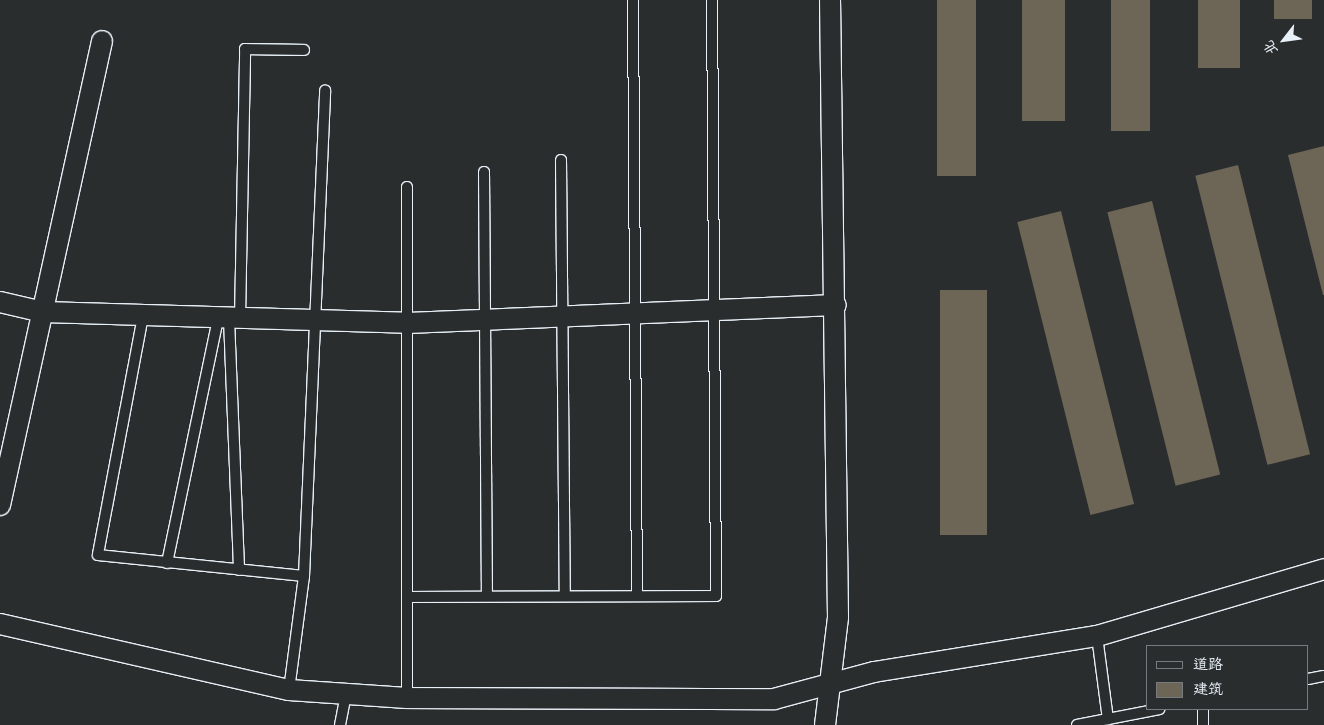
<!DOCTYPE html>
<meta charset="utf-8">
<style>
body{margin:0}
#map{position:relative;width:1324px;height:725px;overflow:hidden;background:#2a2d2e;font-family:"Architects Daughter","LXGW WenKai TC",sans-serif}
div>[style]{position:absolute}
.building>*{inset:0;background:#6d6555;transform-origin:0 0}
.roads{filter:drop-shadow(1px 0 #e8f1f8) drop-shadow(-1px 0 #e8f1f8) drop-shadow(0 1px #e8f1f8) drop-shadow(0 -1px #e8f1f8)}
.lane>*{height:10px;margin:-5px;padding:0 5px;transform-origin:5px;border-radius:5px;background:#2a2d2e}
.street>*{height:20px;margin:-10px;padding:0 10px;transform-origin:10px;border-radius:10px;background:#2a2d2e}
span{translate:-50% -50%;white-space:nowrap;text-align:center;line-height:1.15;-webkit-text-stroke:4px #2a2d2e;paint-order:stroke}
.legend{position:absolute;left:1146px;top:645px;width:162px;height:65px;box-sizing:border-box;background:#2a2d2e;border:1px solid #767b7f;margin:0;padding:6px 9px;list-style:none;font-size:15px;color:#e8f1f8}
.legend li{display:flex;align-items:center;gap:10px;height:25px}
.legend b{width:25px;border:1px solid #767b7f}
.north{position:absolute;left:1259px;top:15px;width:50px;height:50px;-webkit-text-stroke:4px #2a2d2e;paint-order:stroke;rotate:240deg;font-size:14px;font-weight:700;line-height:20px;text-align:center;color:#e8f1f8}
.north::after{content:'';display:block;margin:auto;width:18px;height:22px;background:#e8f1f8;clip-path:polygon(50% 0,100% 100%,50% 72%,0 100%)}
</style>
<div id="map">
<div class="building">
<i style="left:937px;top:0;width:39px;height:176px"></i>
<i style="left:1022px;top:0;width:43px;height:121px"></i>
<i style="left:1111px;top:0;width:39px;height:131px"></i>
<i style="left:1198px;top:0;width:42px;height:68px"></i>
<i style="left:1274px;top:0;width:38px;height:19px"></i>
<i style="clip-path:polygon(1324px 146px,1324px 295px,1323px 295px,1288px 155px)"></i>
<i style="left:1238px;top:165px;width:298px;height:44px;rotate:76deg"></i>
<i style="left:1152px;top:201px;width:282px;height:46px;rotate:76deg"></i>
<i style="left:1061px;top:211px;width:302px;height:45px;rotate:76deg"></i>
<i style="left:987px;top:290px;width:245px;height:47px;rotate:90deg"></i>
</div>
<div class="roads">
<div class="lane">
<i style="left:633px;top:0;width:596px;rotate:89.62deg"></i>
<i style="left:561px;top:160px;width:436px;rotate:89.5deg"></i>
<i style="left:484px;top:172px;width:424px;rotate:89.6deg"></i>
<i style="left:143px;top:316px;width:243px;rotate:100.7deg"></i>
<i style="left:98px;top:555px;width:207px;rotate:5.8deg"></i>
<i style="left:229px;top:319px;width:251px;rotate:87.7deg"></i>
<i style="left:240px;top:319px;width:270px;rotate:-88.9deg"></i>
<i style="left:245px;top:49px;width:59px;rotate:1deg"></i>
<i style="left:167px;top:563px;width:250px;rotate:-78.2deg"></i>
<i style="left:407px;top:597px;width:309px;rotate:-0.2deg"></i>
<i style="left:716px;top:596px;width:596px;rotate:-90.38deg"></i>
<i style="left:1097px;top:636px;width:84px;rotate:82.5deg"></i>
<i style="left:1308px;top:679px;width:16px;rotate:-11deg"></i>
<i style="left:289px;top:690px;width:115px;rotate:-82.5deg"></i>
<i style="left:304px;top:576px;width:486px;rotate:-87.5deg"></i>
<i style="left:407px;top:698px;width:511px;rotate:-90deg"></i>
<i style="left:1203px;top:709px;width:16px;rotate:90deg"></i>
<i style="left:340px;top:725px;width:32px;rotate:-79deg"></i>
<i style="left:1077px;top:725px;width:84px;rotate:-11deg"></i>
</div>
<div class="street">
<i style="left:0;top:302px;width:44px;rotate:13.1deg"></i>
<i style="left:43px;top:312px;width:364px;rotate:1.7deg"></i>
<i style="left:407px;top:323px;width:429px;rotate:-2.4deg"></i>
<i style="left:0;top:505px;width:475px;rotate:-77.6deg"></i>
<i style="left:0;top:624px;width:296px;rotate:12.9deg"></i>
<i style="left:289px;top:690px;width:118px;rotate:3.9deg"></i>
<i style="left:407px;top:698px;width:367px;rotate:0.2deg"></i>
<i style="left:774px;top:699px;width:104px;rotate:-15.1deg"></i>
<i style="left:874px;top:672px;width:226px;rotate:-9.2deg"></i>
<i style="left:1097px;top:636px;width:237px;rotate:-16.4deg"></i>
<i style="left:825px;top:725px;width:109px;rotate:-83.1deg"></i>
<i style="left:838px;top:617px;width:617px;rotate:-90.74deg"></i>
</div>
</div>
<ul class="legend">
<li><b style="height:6px;background:#2a2d2e"></b>道路</li>
<li><b style="height:14px;background:#6d6555"></b>建筑</li>
</ul>
<div class="north">北</div>
</div>
